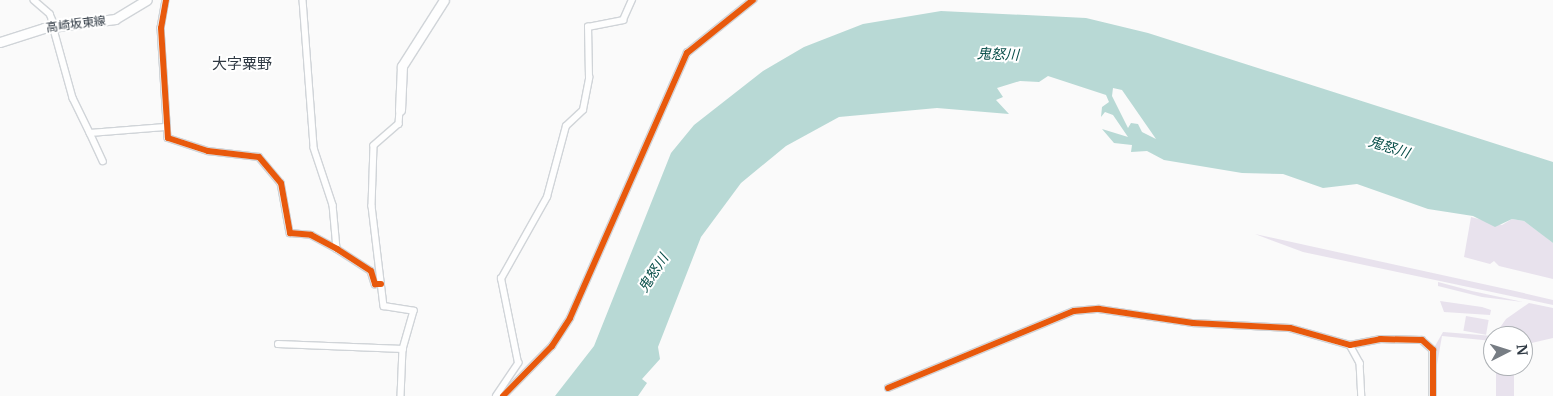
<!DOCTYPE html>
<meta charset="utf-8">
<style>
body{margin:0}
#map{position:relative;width:1553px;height:396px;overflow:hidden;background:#fafafa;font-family:Merriweather,"Noto Sans JP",serif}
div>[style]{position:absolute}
.green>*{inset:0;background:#e8e2ed;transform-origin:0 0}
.water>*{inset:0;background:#b8d9d5}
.roads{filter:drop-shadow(1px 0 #d0d4d8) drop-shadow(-1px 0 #d0d4d8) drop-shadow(0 1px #d0d4d8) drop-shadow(0 -1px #d0d4d8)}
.street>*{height:5.5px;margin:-2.75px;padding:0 2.75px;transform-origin:2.75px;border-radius:2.75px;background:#fefefe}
.secondary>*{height:9px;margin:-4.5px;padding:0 4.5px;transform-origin:4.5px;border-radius:4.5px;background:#fefefe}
.cycleway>*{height:6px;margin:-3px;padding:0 3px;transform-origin:3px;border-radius:3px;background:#e8590c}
span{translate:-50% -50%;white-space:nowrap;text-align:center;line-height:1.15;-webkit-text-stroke:4px #fff;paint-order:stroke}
.street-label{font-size:12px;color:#303a44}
.water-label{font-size:14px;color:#084e49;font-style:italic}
.quarter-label{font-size:15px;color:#303a44}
.north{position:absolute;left:1483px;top:326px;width:50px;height:50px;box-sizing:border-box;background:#fff;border:1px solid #acb0b4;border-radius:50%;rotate:85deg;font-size:14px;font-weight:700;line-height:20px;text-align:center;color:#303a44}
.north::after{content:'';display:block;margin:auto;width:18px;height:22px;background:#777d84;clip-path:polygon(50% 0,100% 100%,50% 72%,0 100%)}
</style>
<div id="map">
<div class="green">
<i style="clip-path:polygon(1471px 217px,1502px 225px,1512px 219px,1524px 221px,1543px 235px,1553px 243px,1553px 279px,1499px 266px,1494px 261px,1490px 264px,1464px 257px)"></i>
<i style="clip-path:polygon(1255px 234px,1515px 291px,1553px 300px,1553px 305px,1303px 252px)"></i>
<i style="clip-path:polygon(1438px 282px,1472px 291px,1523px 302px,1482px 297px,1438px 286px)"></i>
<i style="clip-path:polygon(1440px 301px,1482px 307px,1491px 310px,1490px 315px,1444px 312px)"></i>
<i style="clip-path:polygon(1529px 303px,1553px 308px,1553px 338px,1523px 345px,1523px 336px,1494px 336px,1506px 319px)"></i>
<i style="left:1466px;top:316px;width:23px;height:15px;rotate:10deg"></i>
<i style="clip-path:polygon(1443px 332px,1493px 336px,1493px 341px,1442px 336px,1434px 382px,1435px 346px)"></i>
<i style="left:1496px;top:366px;width:18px;height:30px"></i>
</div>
<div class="water">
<i style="clip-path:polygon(evenodd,941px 11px,1086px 18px,1148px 33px,1553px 162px,1553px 243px,1524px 221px,1512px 219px,1495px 227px,1473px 216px,1428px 209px,1357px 184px,1323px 188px,1283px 174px,1242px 173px,1164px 160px,1147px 151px,1131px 152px,1132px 145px,1114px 143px,1102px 129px,1128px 137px,1113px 115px,1105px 112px,1101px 117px,1102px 107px,1109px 102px,1106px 95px,1048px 76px,1039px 82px,1020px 81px,997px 88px,1003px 97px,996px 100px,1009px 114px,937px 108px,839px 117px,786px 146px,741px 183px,701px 237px,658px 347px,660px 359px,642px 379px,647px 383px,638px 396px,555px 396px,594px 346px,671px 153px,694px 125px,763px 71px,804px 47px,863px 24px,941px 11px,1113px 88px,1122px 90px,1156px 139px,1142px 132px,1138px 124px,1131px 123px,1128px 128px,1112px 96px,1113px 88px)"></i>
</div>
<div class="roads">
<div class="street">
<i style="left:34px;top:0;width:21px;rotate:41deg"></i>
<i style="left:50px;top:14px;width:13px;rotate:67deg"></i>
<i style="left:166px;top:0;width:28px;rotate:100deg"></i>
<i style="left:161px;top:28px;width:110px;rotate:86.4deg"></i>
<i style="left:168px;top:138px;width:42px;rotate:18deg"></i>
<i style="left:208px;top:151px;width:51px;rotate:6.7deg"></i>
<i style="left:259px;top:157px;width:34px;rotate:50deg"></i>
<i style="left:281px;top:183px;width:51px;rotate:79.8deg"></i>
<i style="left:290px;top:233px;width:21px;rotate:5deg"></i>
<i style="left:311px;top:235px;width:30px;rotate:28deg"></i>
<i style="left:337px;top:249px;width:40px;rotate:32.9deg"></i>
<i style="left:371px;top:271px;width:14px;rotate:73deg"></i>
<i style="left:375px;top:284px;width:6px"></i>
<i style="left:303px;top:0;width:148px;rotate:85.7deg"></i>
<i style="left:314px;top:148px;width:60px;rotate:71.6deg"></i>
<i style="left:333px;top:205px;width:44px;rotate:84.8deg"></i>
<i style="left:53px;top:26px;width:75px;rotate:74.5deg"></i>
<i style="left:73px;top:98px;width:39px;rotate:64deg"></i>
<i style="left:90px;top:133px;width:75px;rotate:-4.6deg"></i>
<i style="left:400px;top:110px;width:14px;rotate:94deg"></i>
<i style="left:399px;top:124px;width:33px;rotate:139deg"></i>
<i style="left:374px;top:146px;width:60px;rotate:91.9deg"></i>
<i style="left:372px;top:206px;width:101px;rotate:83.2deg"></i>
<i style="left:384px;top:306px;width:30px;rotate:9deg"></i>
<i style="left:414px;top:311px;width:40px;rotate:106deg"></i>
<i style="left:90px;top:133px;width:31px;rotate:65deg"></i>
<i style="left:278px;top:344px;width:125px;rotate:2.3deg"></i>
<i style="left:403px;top:349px;width:47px;rotate:92.4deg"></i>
<i style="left:1350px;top:345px;width:21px;rotate:61deg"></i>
<i style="left:1360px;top:363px;width:33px;rotate:87deg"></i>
<i style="left:888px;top:388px;width:201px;rotate:-22.5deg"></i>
<i style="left:1074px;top:311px;width:25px;rotate:-5deg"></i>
<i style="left:1099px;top:309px;width:95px;rotate:8.5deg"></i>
<i style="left:1193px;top:323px;width:97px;rotate:3deg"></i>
<i style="left:1290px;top:328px;width:62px;rotate:15.8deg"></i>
<i style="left:1350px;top:345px;width:31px;rotate:-11deg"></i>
<i style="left:1380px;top:339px;width:42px;rotate:1.4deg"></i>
<i style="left:1422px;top:340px;width:15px;rotate:42deg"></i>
<i style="left:1433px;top:350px;width:46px;rotate:90deg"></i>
<i style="left:496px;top:396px;width:40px;rotate:-56deg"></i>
<i style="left:518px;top:363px;width:86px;rotate:-101.4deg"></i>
<i style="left:501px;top:279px;width:94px;rotate:-60.7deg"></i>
<i style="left:547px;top:197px;width:73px;rotate:-75deg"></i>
<i style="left:566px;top:126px;width:23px;rotate:-43deg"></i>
<i style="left:583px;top:110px;width:33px;rotate:-79deg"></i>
<i style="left:589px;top:78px;width:51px;rotate:-91.1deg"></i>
<i style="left:588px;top:27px;width:36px;rotate:-11deg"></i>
<i style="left:623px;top:20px;width:22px;rotate:-66deg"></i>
<i style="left:503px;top:396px;width:70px;rotate:-45.6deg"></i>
<i style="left:552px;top:346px;width:33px;rotate:-57deg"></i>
<i style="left:570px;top:318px;width:290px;rotate:-66.2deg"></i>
<i style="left:687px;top:53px;width:85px;rotate:-38.8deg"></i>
</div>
<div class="secondary">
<i style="left:0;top:42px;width:46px;rotate:-17.7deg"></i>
<i style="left:44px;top:28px;width:72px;rotate:-7.2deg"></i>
<i style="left:115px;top:19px;width:37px;rotate:-31deg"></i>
<i style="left:400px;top:110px;width:44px;rotate:-87.4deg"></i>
<i style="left:402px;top:66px;width:78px;rotate:-57.5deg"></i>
</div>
</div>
<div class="cycleway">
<i style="left:166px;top:0;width:28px;rotate:100deg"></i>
<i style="left:161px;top:28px;width:110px;rotate:86.4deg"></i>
<i style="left:168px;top:138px;width:42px;rotate:18deg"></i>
<i style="left:208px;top:151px;width:51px;rotate:6.7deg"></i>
<i style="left:259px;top:157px;width:34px;rotate:50deg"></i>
<i style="left:281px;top:183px;width:51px;rotate:79.8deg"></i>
<i style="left:290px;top:233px;width:21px;rotate:5deg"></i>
<i style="left:311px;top:235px;width:30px;rotate:28deg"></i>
<i style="left:337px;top:249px;width:40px;rotate:32.9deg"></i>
<i style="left:371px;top:271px;width:14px;rotate:73deg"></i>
<i style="left:375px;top:284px;width:6px"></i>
<i style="left:888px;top:388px;width:201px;rotate:-22.5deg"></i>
<i style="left:1074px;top:311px;width:25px;rotate:-5deg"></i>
<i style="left:1099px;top:309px;width:95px;rotate:8.5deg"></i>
<i style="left:1193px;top:323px;width:97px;rotate:3deg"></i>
<i style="left:1290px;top:328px;width:62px;rotate:15.8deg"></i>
<i style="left:1350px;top:345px;width:31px;rotate:-11deg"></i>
<i style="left:1380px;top:339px;width:42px;rotate:1.4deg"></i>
<i style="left:1422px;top:340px;width:15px;rotate:42deg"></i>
<i style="left:1433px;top:350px;width:46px;rotate:90deg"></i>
<i style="left:503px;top:396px;width:70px;rotate:-45.6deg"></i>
<i style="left:552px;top:346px;width:33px;rotate:-57deg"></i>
<i style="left:570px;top:318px;width:290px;rotate:-66.2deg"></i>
<i style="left:687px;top:53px;width:85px;rotate:-38.8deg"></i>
</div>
<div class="street-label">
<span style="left:76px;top:24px;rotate:-7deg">高崎坂東線</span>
</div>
<div class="water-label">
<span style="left:998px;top:54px;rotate:2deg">鬼怒川</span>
<span style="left:1389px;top:147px;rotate:18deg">鬼怒川</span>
<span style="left:653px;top:273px;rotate:-57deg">鬼怒川</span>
</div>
<div class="quarter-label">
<span style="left:242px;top:64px">大字粟野</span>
</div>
<div class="north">N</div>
</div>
